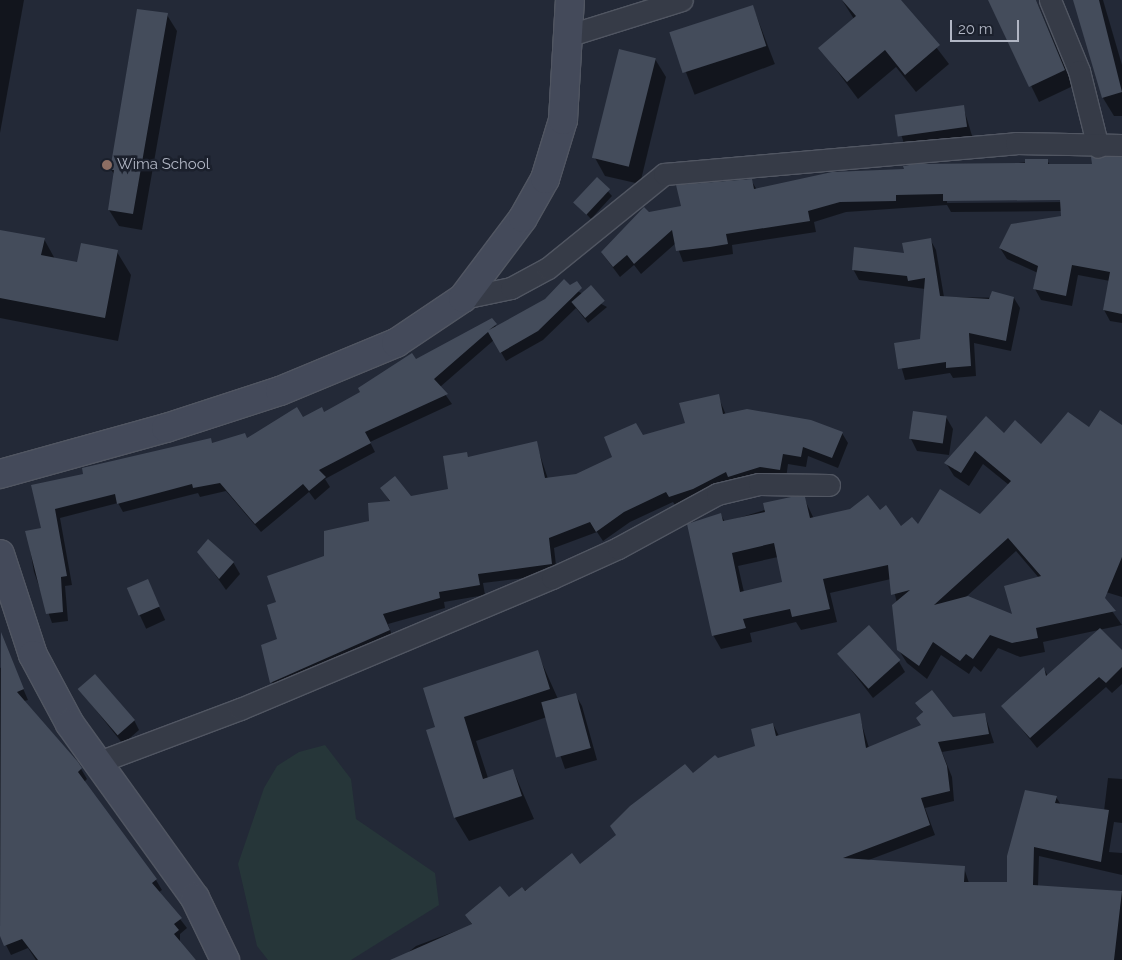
<!DOCTYPE html>
<style>
body{margin:0}
#map{position:relative;width:1122px;height:960px;overflow:hidden;background:#232937;font-family:Raleway,sans-serif}
div>[style]{position:absolute}
.green>*{inset:0;background:#263639}
.shadow>*{inset:0;background:#0007;transform-origin:0 0}
.building>*{inset:0;background:#444c5b;transform-origin:0 0}
.roads{filter:drop-shadow(1px 0 #515662) drop-shadow(-1px 0 #515662) drop-shadow(0 1px #515662) drop-shadow(0 -1px #515662)}
.street>*{height:21px;margin:-10.5px;padding:0 10.5px;transform-origin:10.5px;border-radius:10.5px;background:#363b47}
.secondary>*{height:28px;margin:-14px;padding:0 14px;transform-origin:14px;border-radius:14px;background:#444a5a}
.dots>*{width:14px;height:14px;translate:-50% -50%;box-sizing:border-box;border:2px solid #1b202c;border-radius:50%}
span{translate:-50% -50%;white-space:nowrap;text-align:center;line-height:1.15;-webkit-text-stroke:5px #1b202c;paint-order:stroke}
.poi-label{font-size:15px;color:#b1b6c4}
.left{translate:0 -50%;text-align:left}
.scale{position:absolute;left:950px;top:20px;width:69px;height:22px;box-sizing:border-box;border:2px solid #b1b6c4;border-top:0;padding-left:6px;font-size:15px;line-height:18px;white-space:nowrap;color:#b1b6c4;-webkit-text-stroke:4px #1b202c;paint-order:stroke}
</style>
<div id="map">
<div class="green">
<i style="clip-path:polygon(325px 745px,351px 779px,356px 819px,435px 873px,439px 905px,351px 960px,268px 960px,257px 946px,238px 864px,264px 788px,277px 766px,299px 752px)"></i>
</div>
<div class="shadow">
<i style="clip-path:polygon(0 0,24px 0,0 133px)"></i>
<i style="clip-path:polygon(842px 0,900px 0,949px 64px,916px 92px,896px 67px,858px 99px,820px 48px,854px 19px)"></i>
<i style="clip-path:polygon(989px 0,1036px 0,1073px 86px,1039px 102px)"></i>
<i style="clip-path:polygon(1074px 0,1103px 0,1122px 65px,1122px 116px,1114px 116px,1103px 98px)"></i>
<i style="left:753px;top:7px;width:61px;height:86px;rotate:69deg"></i>
<i style="clip-path:polygon(167px 15px,177px 31px,142px 230px,119px 226px,109px 210px,115px 175px,111px 170px)"></i>
<i style="clip-path:polygon(655px 59px,666px 77px,640px 184px,605px 176px,595px 158px)"></i>
<i style="clip-path:polygon(963px 106px,973px 139px,906px 150px,896px 118px)"></i>
<i style="clip-path:polygon(evenodd,1122px 157px,1122px 323px,1110px 321px,1104px 310px,1110px 281px,1078px 275px,1072px 306px,1041px 300px,1035px 289px,1038px 273px,1007px 259px,1000px 248px,1062px 217px,1062px 211px,951px 212px,947px 205px,846px 212px,814px 222px,816px 232px,732px 245px,733px 254px,683px 262px,676px 243px,641px 274px,634px 265px,620px 277px,602px 253px,648px 214px,683px 207px,751px 180px,757px 190px,1047px 160px,1050px 165px,1094px 165px,1122px 157px,1066px 199px,1066px 202px,947px 203px,947px 200px,1066px 199px)"></i>
<i style="clip-path:polygon(597px 179px,612px 196px,591px 219px,576px 203px)"></i>
<i style="clip-path:polygon(0 231px,44px 239px,55px 259px,78px 263px,117px 252px,131px 275px,118px 341px,0 318px)"></i>
<i style="clip-path:polygon(930px 239px,936px 250px,944px 297px,1014px 298px,1020px 308px,1011px 351px,974px 343px,976px 376px,953px 378px,950px 373px,905px 380px,895px 344px,921px 340px,925px 289px,859px 280px,853px 269px,905px 254px)"></i>
<i style="clip-path:polygon(570px 287px,607px 307px,588px 323px,576px 308px,543px 340px,506px 361px,494px 340px,440px 387px,452px 404px,370px 442px,375px 452px,325px 479px,330px 487px,315px 500px,309px 492px,261px 532px,226px 491px,200px 497px,198px 493px,123px 512px,118px 503px,60px 518px,72px 585px,65px 586px,68px 621px,52px 623px,34px 572px,27px 532px,42px 529px,33px 486px,247px 439px,324px 413px,492px 320px,497px 328px)"></i>
<i style="clip-path:polygon(718px 396px,726px 415px,842px 433px,848px 443px,838px 468px,808px 456px,806px 467px,788px 464px,786px 479px,676px 507px,673px 502px,630px 522px,603px 541px,597px 532px,554px 548px,557px 574px,483px 583px,485px 595px,444px 602px,445px 608px,388px 624px,394px 641px,277px 692px,272px 682px,279px 640px,277px 603px,390px 502px,382px 489px,411px 498px,450px 490px,466px 453px,469px 458px,536px 443px,548px 479px,576px 475px,614px 458px,642px 436px,687px 423px)"></i>
<i style="clip-path:polygon(946px 417px,953px 429px,949px 455px,917px 451px,911px 439px)"></i>
<i style="clip-path:polygon(evenodd,1122px 426px,1122px 597px,1096px 589px,1122px 625px,1043px 642px,1045px 652px,1020px 657px,998px 648px,981px 672px,974px 666px,969px 674px,941px 655px,927px 679px,907px 663px,898px 649px,897px 603px,891px 579px,830px 593px,837px 622px,801px 630px,796px 622px,750px 633px,752px 642px,721px 649px,713px 635px,721px 515px,725px 522px,804px 498px,814px 519px,879px 511px,901px 527px,980px 515px,1009px 485px,983px 464px,969px 486px,954px 476px,946px 463px,1004px 435px,1041px 445px,1090px 428px,1122px 426px,1016px 551px,1039px 578px,1014px 616px,966px 597px,1016px 551px,1122px 426px,778px 557px,784px 583px,744px 592px,738px 566px,778px 557px)"></i>
<i style="clip-path:polygon(199px 552px,233px 562px,240px 574px,226px 590px)"></i>
<i style="left:147px;top:581px;width:43px;height:21px;rotate:65deg"></i>
<i style="clip-path:polygon(537px 652px,558px 699px,575px 694px,582px 706px,597px 760px,565px 769px,547px 717px,476px 741px,488px 778px,513px 770px,534px 819px,469px 841px,455px 818px,437px 728px)"></i>
<i style="clip-path:polygon(1122px 652px,1122px 684px,1112px 693px,1106px 687px,1037px 748px,1003px 706px,1044px 669px,1048px 676px)"></i>
<i style="clip-path:polygon(838px 653px,898px 660px,905px 672px,873px 698px)"></i>
<i style="clip-path:polygon(12px 663px,28px 700px,24px 701px,77px 762px,87px 779px,84px 782px,156px 880px,162px 890px,159px 892px,187px 928px,180px 934px,180px 943px,196px 960px,36px 960px,28px 948px,11px 955px,0 933px,0 668px)"></i>
<i style="clip-path:polygon(79px 689px,134px 720px,139px 730px,123px 744px)"></i>
<i style="clip-path:polygon(917px 703px,952px 718px,985px 715px,994px 743px,942px 752px,952px 777px,954px 801px,925px 808px,935px 835px,866px 861px,964px 868px,969px 883px,1008px 883px,1056px 797px,1061px 805px,1104px 811px,1108px 778px,1122px 779px,1122px 823px,1114px 822px,1109px 852px,1122px 853px,1122px 875px,1039px 856px,1038px 887px,1122px 892px,1122px 960px,399px 960px,416px 946px,472px 925px,467px 916px,580px 866px,692px 775px,717px 759px,757px 746px,773px 724px,779px 736px,859px 715px,869px 748px,922px 726px,923px 713px)"></i>
</div>
<div class="building">
<i style="clip-path:polygon(842px 0,901px 0,940px 45px,905px 75px,885px 50px,847px 82px,818px 48px,856px 16px)"></i>
<i style="clip-path:polygon(988px 0,1036px 0,1065px 70px,1029px 87px)"></i>
<i style="clip-path:polygon(1073px 0,1099px 0,1122px 92px,1102px 98px)"></i>
<i style="left:753px;top:5px;width:43px;height:88px;rotate:72deg"></i>
<i style="clip-path:polygon(137px 9px,168px 13px,133px 214px,108px 210px,114px 170px,110px 170px)"></i>
<i style="left:619px;top:49px;width:38px;height:112px;rotate:14deg"></i>
<i style="left:964px;top:105px;width:22px;height:70px;rotate:82deg"></i>
<i style="clip-path:polygon(1091px 157px,1122px 157px,1122px 314px,1103px 310px,1110px 272px,1072px 265px,1066px 296px,1033px 289px,1038px 266px,999px 248px,1011px 224px,1061px 216px,1060px 200px,943px 201px,943px 194px,896px 195px,896px 201px,840px 202px,808px 211px,810px 221px,726px 234px,728px 244px,710px 247px,676px 251px,672px 230px,634px 264px,627px 255px,613px 267px,601px 252px,644px 207px,649px 212px,681px 206px,676px 185px,752px 179px,754px 189px,832px 172px,904px 169px,903px 166px,916px 164px,1025px 163px,1025px 159px,1048px 159px,1048px 164px,1092px 164px)"></i>
<i style="left:597px;top:177px;width:18px;height:35px;rotate:43deg"></i>
<i style="clip-path:polygon(0 230px,45px 238px,41px 255px,77px 262px,81px 243px,118px 250px,105px 318px,0 298px)"></i>
<i style="clip-path:polygon(931px 238px,940px 296px,989px 299px,992px 291px,1014px 297px,1006px 341px,969px 333px,971px 366px,946px 368px,946px 362px,898px 369px,894px 343px,920px 339px,925px 278px,908px 281px,907px 276px,852px 270px,854px 247px,904px 253px,902px 243px)"></i>
<i style="clip-path:polygon(564px 279px,570px 285px,577px 281px,582px 288px,538px 331px,500px 353px,488px 332px,434px 379px,448px 394px,365px 432px,371px 443px,319px 470px,326px 477px,309px 491px,303px 484px,255px 524px,220px 483px,193px 488px,192px 484px,117px 504px,115px 494px,55px 509px,67px 576px,61px 577px,63px 612px,46px 614px,25px 531px,41px 528px,31px 485px,83px 474px,82px 468px,211px 438px,212px 443px,245px 433px,247px 438px,297px 407px,303px 417px,322px 407px,324px 412px,360px 392px,358px 388px,412px 353px,416px 359px,492px 318px,497px 324px,489px 330px,545px 299px)"></i>
<i style="left:591px;top:285px;width:21px;height:26px;rotate:49deg"></i>
<i style="clip-path:polygon(719px 394px,723px 414px,747px 409px,811px 420px,843px 432px,832px 458px,803px 447px,801px 457px,783px 454px,780px 470px,760px 467px,728px 477px,726px 472px,693px 489px,669px 497px,666px 492px,624px 512px,596px 532px,590px 522px,549px 538px,552px 564px,478px 574px,480px 585px,439px 592px,440px 598px,383px 614px,390px 630px,270px 683px,261px 645px,277px 639px,267px 605px,276px 602px,267px 576px,324px 556px,324px 531px,369px 521px,368px 503px,390px 501px,380px 488px,395px 476px,411px 496px,448px 489px,443px 456px,467px 452px,468px 457px,537px 441px,545px 478px,576px 474px,612px 457px,604px 437px,636px 423px,643px 435px,685px 423px,679px 403px)"></i>
<i style="clip-path:polygon(evenodd,1100px 410px,1122px 425px,1122px 557px,1105px 598px,1116px 611px,1036px 628px,1038px 638px,1012px 643px,990px 635px,973px 659px,966px 654px,960px 661px,933px 642px,919px 666px,897px 650px,892px 605px,910px 590px,891px 595px,888px 565px,823px 579px,830px 609px,792px 617px,790px 609px,743px 619px,746px 628px,712px 636px,687px 524px,721px 513px,723px 521px,765px 512px,763px 503px,791px 497px,805px 497px,810px 518px,850px 509px,868px 495px,880px 510px,886px 505px,901px 526px,912px 517px,918px 524px,940px 489px,980px 514px,1011px 481px,975px 451px,961px 473px,944px 463px,986px 416px,1004px 433px,1015px 420px,1041px 444px,1068px 412px,1089px 427px,1100px 410px,1008px 538px,1041px 576px,1004px 586px,1012px 614px,968px 596px,934px 605px,1008px 538px,1100px 410px,774px 543px,782px 582px,740px 592px,732px 553px,774px 543px)"></i>
<i style="left:913px;top:411px;width:34px;height:28px;rotate:8deg"></i>
<i style="clip-path:polygon(208px 539px,234px 562px,219px 579px,197px 552px)"></i>
<i style="left:148px;top:579px;width:30px;height:23px;rotate:67deg"></i>
<i style="left:869px;top:625px;width:47px;height:43px;rotate:48deg"></i>
<i style="clip-path:polygon(1100px 628px,1122px 650px,1122px 667px,1106px 683px,1099px 677px,1030px 738px,1001px 706px,1044px 667px,1046px 676px)"></i>
<i style="clip-path:polygon(1px 632px,24px 689px,17px 692px,78px 762px,82px 768px,78px 772px,157px 879px,152px 883px,182px 918px,174px 924px,179px 930px,174px 934px,196px 960px,38px 960px,22px 939px,4px 946px,0 936px)"></i>
<i style="clip-path:polygon(538px 650px,550px 689px,464px 717px,483px 779px,513px 769px,522px 796px,454px 818px,426px 730px,435px 727px,423px 688px)"></i>
<i style="left:95px;top:674px;width:61px;height:23px;rotate:49deg"></i>
<i style="clip-path:polygon(932px 690px,953px 717px,985px 713px,989px 734px,938px 742px,947px 766px,950px 791px,921px 798px,930px 825px,843px 858px,965px 866px,964px 882px,1007px 882px,1007px 856px,1025px 790px,1057px 796px,1055px 803px,1109px 810px,1101px 862px,1034px 847px,1033px 885px,1122px 891px,1114px 960px,390px 960px,472px 924px,465px 915px,500px 886px,509px 897px,522px 887px,525px 891px,572px 853px,580px 864px,616px 835px,610px 826px,630px 806px,685px 764px,693px 773px,715px 755px,718px 758px,755px 746px,751px 729px,773px 723px,776px 736px,860px 713px,866px 748px,921px 725px,916px 718px,923px 712px,915px 703px)"></i>
<i style="left:576px;top:693px;width:57px;height:36px;rotate:75deg"></i>
</div>
<div class="roads">
<div class="street">
<i style="left:1050px;top:0;width:77px;rotate:67.8deg"></i>
<i style="left:1079px;top:71px;width:78px;rotate:76deg"></i>
<i style="left:570px;top:35px;width:117px;rotate:-17.4deg"></i>
<i style="left:463px;top:298px;width:49px;rotate:-11.8deg"></i>
<i style="left:511px;top:288px;width:42px;rotate:-28.4deg"></i>
<i style="left:548px;top:268px;width:149px;rotate:-39deg"></i>
<i style="left:664px;top:174px;width:353px;rotate:-5deg"></i>
<i style="left:1016px;top:143px;width:106px;rotate:1.1deg"></i>
<i style="left:99px;top:762px;width:151px;rotate:-20.6deg"></i>
<i style="left:240px;top:709px;width:338px;rotate:-22.8deg"></i>
<i style="left:552px;top:578px;width:72px;rotate:-24.4deg"></i>
<i style="left:618px;top:548px;width:113px;rotate:-28.6deg"></i>
<i style="left:717px;top:494px;width:43px;rotate:-13.4deg"></i>
<i style="left:759px;top:484px;width:70px;rotate:0.8deg"></i>
</div>
<div class="secondary">
<i style="left:0;top:474px;width:172px;rotate:-15.5deg"></i>
<i style="left:166px;top:428px;width:120px;rotate:-18deg"></i>
<i style="left:280px;top:391px;width:126px;rotate:-22.5deg"></i>
<i style="left:396px;top:343px;width:81px;rotate:-33.9deg"></i>
<i style="left:463px;top:298px;width:100px;rotate:-53.1deg"></i>
<i style="left:523px;top:218px;width:45px;rotate:-60.6deg"></i>
<i style="left:545px;top:179px;width:62px;rotate:-73deg"></i>
<i style="left:563px;top:120px;width:120px;rotate:-86.7deg"></i>
<i style="left:0;top:554px;width:106px;rotate:71.9deg"></i>
<i style="left:33px;top:655px;width:78px;rotate:61.8deg"></i>
<i style="left:70px;top:724px;width:214px;rotate:54.3deg"></i>
<i style="left:195px;top:898px;width:69px;rotate:64.2deg"></i>
</div>
</div>
<div class="dots">
<i style="left:107px;top:165px;background:#8d6e63"></i>
</div>
<div class="poi-label">
<span class="left" style="left:117px;top:165px">Wima School</span>
</div>
<div class="scale">20 m</div>
</div>
